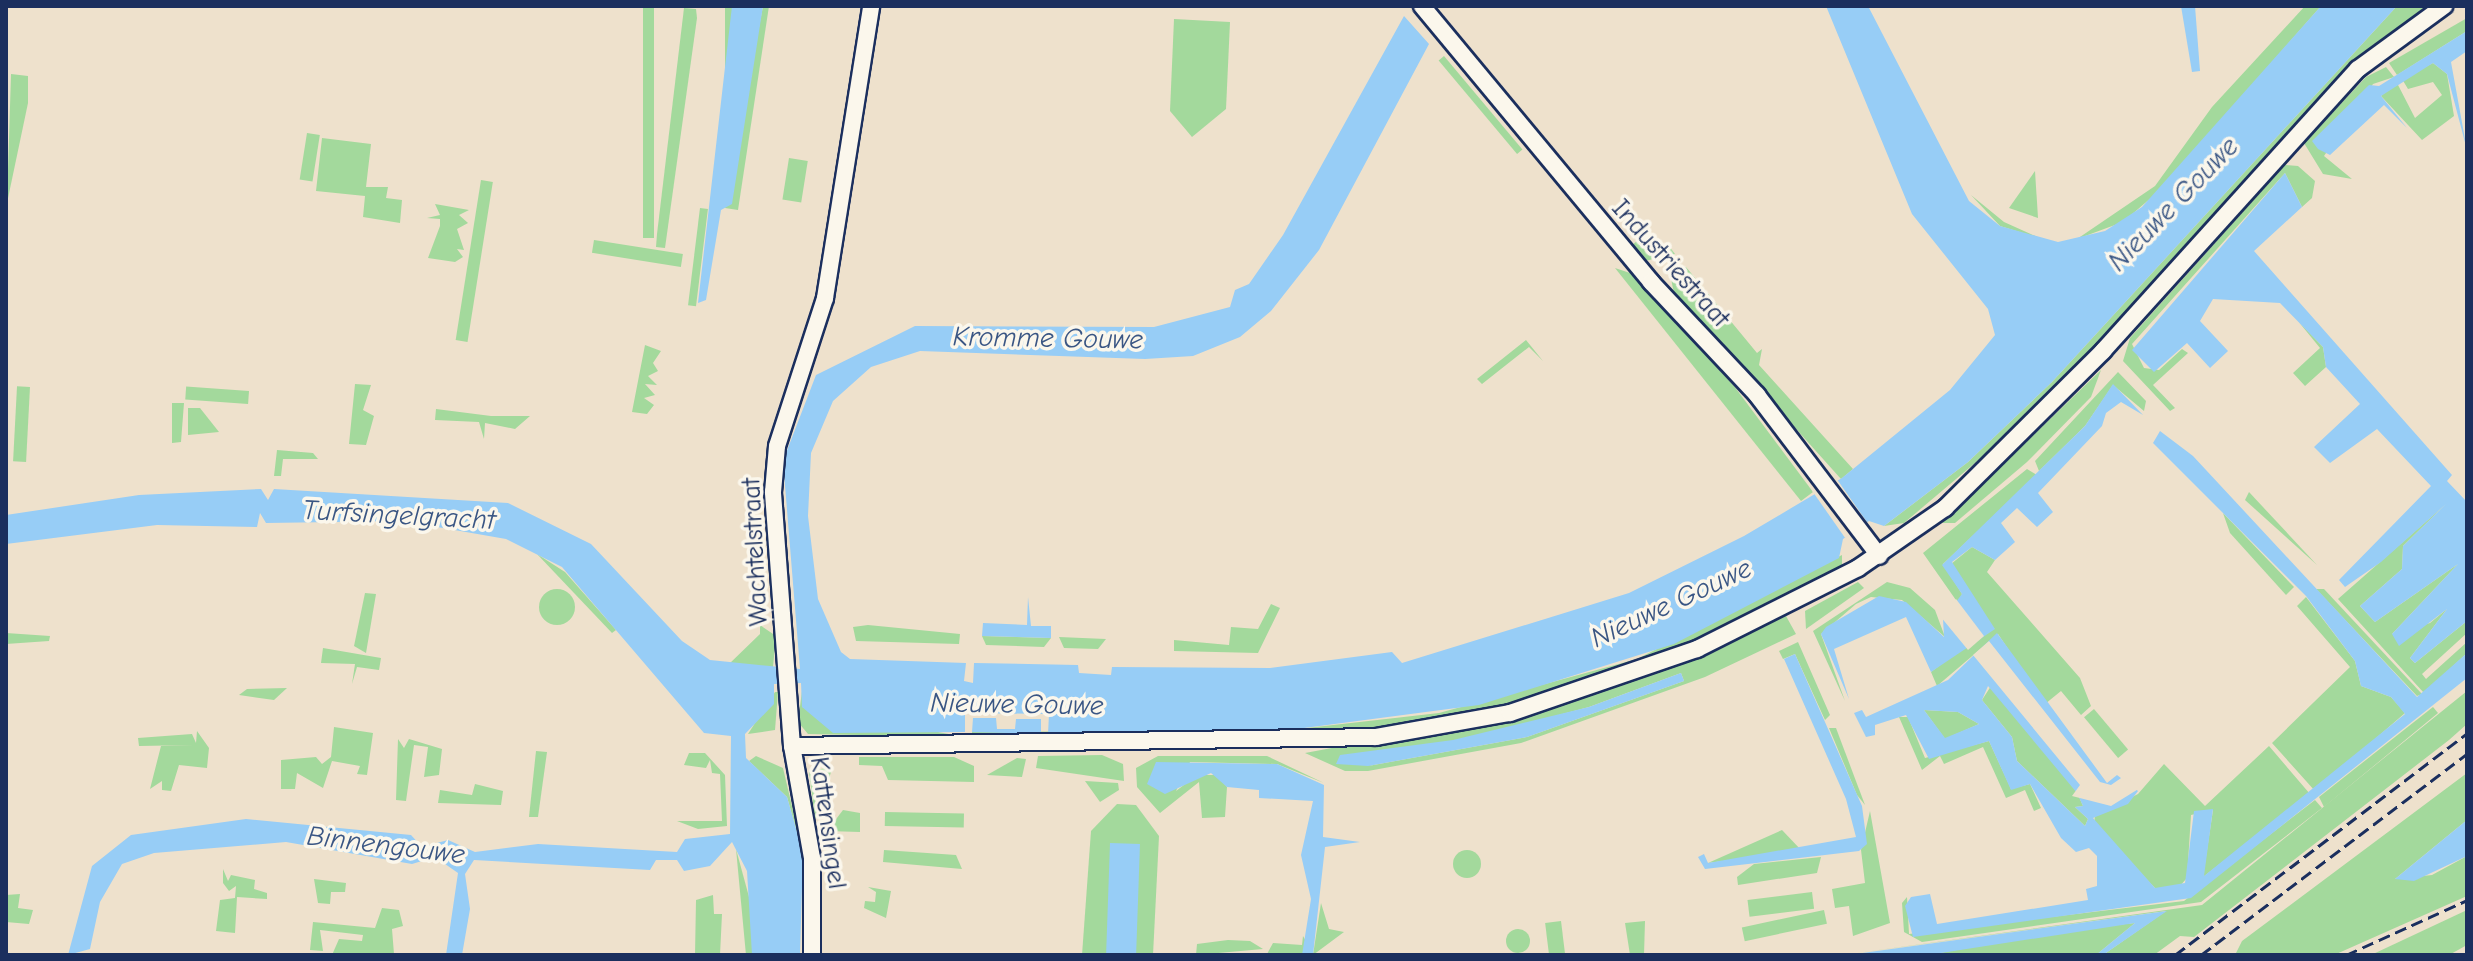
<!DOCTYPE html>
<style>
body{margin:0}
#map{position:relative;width:2473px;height:961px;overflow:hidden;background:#eee1cc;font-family:"Comic Neue",sans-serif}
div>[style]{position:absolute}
.green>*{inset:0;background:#a3d99c;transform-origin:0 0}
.round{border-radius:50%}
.water>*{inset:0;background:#97cdf6;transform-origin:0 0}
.pier>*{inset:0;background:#eee1cc;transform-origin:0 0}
.roads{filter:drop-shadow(2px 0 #1b2f5e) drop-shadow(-2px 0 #1b2f5e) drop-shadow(0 2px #1b2f5e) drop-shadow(0 -2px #1b2f5e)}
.secondary>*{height:16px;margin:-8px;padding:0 8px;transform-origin:8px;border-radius:8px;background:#fbf7ec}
.rail>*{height:3px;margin-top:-1.5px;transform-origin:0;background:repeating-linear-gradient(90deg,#1b2f5e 0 12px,transparent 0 18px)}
span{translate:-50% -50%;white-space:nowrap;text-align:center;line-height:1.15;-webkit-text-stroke:7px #fbf7ec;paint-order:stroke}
.street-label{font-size:26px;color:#1b2f5e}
.water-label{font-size:28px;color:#3a5684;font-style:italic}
.frame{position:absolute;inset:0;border:8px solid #1b2f5e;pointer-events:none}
</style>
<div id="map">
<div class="green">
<i style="left:643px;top:6px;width:11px;height:232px"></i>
<i style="left:725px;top:6px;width:7px;height:200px"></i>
<i style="clip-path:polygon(763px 6px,769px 6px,738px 210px,725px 208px)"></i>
<i style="clip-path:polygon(2305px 6px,2321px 6px,2159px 191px,2123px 222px,2077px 239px,2155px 186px,2212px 107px)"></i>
<i style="clip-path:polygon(2397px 6px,2436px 6px,2369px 52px,2033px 414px,1904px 523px,1884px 526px,1968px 462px,2052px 382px)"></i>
<i style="clip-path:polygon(684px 8px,696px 9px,697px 18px,665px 248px,656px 247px,657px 234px)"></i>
<i style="clip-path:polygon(2467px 18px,2467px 31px,2397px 75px,2389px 63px)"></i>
<i style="clip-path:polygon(1174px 19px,1230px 22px,1226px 109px,1192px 137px,1170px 111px)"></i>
<i style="left:1444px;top:56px;width:122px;height:7px;rotate:50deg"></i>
<i style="clip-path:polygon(2433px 63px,2447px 74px,2454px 116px,2422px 140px,2381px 96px,2397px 83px,2415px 118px,2442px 95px,2433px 82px,2408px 89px,2402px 79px)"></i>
<i style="clip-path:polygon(2386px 67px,2394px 77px,2373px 84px,2324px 156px,2352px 179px,2323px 174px,2304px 143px,2366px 77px)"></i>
<i style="clip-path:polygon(11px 74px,28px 76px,28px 103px,7px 203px)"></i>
<i style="left:307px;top:133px;width:13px;height:47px;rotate:9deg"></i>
<i style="clip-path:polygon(322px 138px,371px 144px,366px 187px,388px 187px,386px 198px,402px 200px,400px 223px,363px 217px,365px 196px,316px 191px)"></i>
<i style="left:789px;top:158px;width:19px;height:42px;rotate:9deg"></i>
<i style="clip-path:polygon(2285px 165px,2298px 166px,2315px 181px,2312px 198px,2302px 207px,2285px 173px,2132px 344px,2144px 368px,2159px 370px,2182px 349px,2188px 353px,2153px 385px,2175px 408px,2170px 411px,2123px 361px,2130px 338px)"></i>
<i style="clip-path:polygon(2035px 171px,2038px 218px,2009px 208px)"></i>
<i style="left:481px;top:180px;width:12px;height:162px;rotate:9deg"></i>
<i style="clip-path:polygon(1971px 195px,2004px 222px,2042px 239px,2000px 226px)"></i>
<i style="clip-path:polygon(435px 204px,469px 210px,459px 215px,468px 223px,457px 229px,464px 250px,457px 249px,463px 257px,455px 262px,428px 258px,440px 226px,440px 219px,427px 218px,440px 215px)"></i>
<i style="left:700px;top:208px;width:8px;height:98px;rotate:7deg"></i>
<i style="left:594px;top:240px;width:90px;height:13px;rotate:9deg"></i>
<i style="clip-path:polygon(1638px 240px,1669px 246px,1675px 254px,1645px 261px,1631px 246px)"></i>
<i style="clip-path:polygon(1686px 267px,1757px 353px,1762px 349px,1759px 365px,1853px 469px,1841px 479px,1674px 293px,1671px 279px)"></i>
<i style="clip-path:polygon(1615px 268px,1633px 274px,1734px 386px,1813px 492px,1801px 501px)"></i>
<i style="clip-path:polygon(2298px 321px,2323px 347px,2326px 367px,2305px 386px,2293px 373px,2320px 348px)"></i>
<i style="clip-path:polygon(1526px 340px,1543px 361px,1529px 347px,1482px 384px,1477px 379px)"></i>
<i style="clip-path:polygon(645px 345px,661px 351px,653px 363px,658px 371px,648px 376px,657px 385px,645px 384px,655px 395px,644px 398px,654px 405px,647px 414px,632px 412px)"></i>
<i style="clip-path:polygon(2101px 370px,2091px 397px,2027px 462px,1955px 523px,1942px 523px)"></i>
<i style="clip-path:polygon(2118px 372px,2146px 401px,2144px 411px,2113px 385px,2085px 426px,2039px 471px,2035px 461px)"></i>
<i style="clip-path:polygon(355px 384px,371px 385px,363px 410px,374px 416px,366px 445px,349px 444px)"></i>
<i style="left:30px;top:387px;width:75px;height:13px;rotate:93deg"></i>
<i style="left:249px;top:391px;width:13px;height:63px;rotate:94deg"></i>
<i style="clip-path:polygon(172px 403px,184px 403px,181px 442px,172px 443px)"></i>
<i style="clip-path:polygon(188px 408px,200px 408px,219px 432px,188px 435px)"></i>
<i style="clip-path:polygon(436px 409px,491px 416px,530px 416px,515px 429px,485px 423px,484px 439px,479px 422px,435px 420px)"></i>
<i style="clip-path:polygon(277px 450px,313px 453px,318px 459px,283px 459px,281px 476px,274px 476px)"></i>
<i style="clip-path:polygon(2027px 469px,2037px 475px,1943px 564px,1962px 594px,1958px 603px,1923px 553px)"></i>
<i style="clip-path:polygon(2249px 492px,2317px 565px,2245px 500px)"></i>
<i style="clip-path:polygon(2446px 504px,2403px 546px,2402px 569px,2360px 606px,2375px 622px,2458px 564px,2392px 634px,2430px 623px,2447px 609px,2410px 658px,2415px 663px,2467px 621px,2467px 633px,2422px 674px,2426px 679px,2467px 642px,2467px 653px,2424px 693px,2338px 599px)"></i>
<i style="clip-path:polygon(2223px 513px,2294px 587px,2286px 595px,2230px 533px)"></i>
<i style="clip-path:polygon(1972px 547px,1995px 560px,1987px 572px,2080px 678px,2091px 706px,2081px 715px,2061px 691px,2045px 704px,1998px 634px,1937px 686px,1931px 672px,1986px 630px,1951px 564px)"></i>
<i style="clip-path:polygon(537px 554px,565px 572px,616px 630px,612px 633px)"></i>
<i style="clip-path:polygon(1842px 555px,1842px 567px,1698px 643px,1509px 708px,1387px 731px,972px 739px,972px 732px,1289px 730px,1439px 713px,1637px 659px)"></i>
<i style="clip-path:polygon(1858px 582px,1864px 588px,1806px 629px,1805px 611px)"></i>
<i style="clip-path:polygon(1887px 582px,1910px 588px,1935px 610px,1945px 637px,1902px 600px,1871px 597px,1856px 604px,1821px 634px,1845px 701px,1813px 631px)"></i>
<i class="round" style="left:539px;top:589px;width:36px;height:36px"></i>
<i style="clip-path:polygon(2316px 589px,2324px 589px,2422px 694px,2417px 696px)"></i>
<i style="clip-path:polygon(365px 593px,376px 594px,366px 653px,354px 646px)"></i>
<i style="clip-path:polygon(2306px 597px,2355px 661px,2361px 686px,2391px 697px,2405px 713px,2315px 791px,2272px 743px,2350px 667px,2297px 606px)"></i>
<i style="clip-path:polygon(1271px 604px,1280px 608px,1258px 653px,1174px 651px,1174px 640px,1229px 645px,1231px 627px,1258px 629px)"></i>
<i style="clip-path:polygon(evenodd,1786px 616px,1796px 634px,1705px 677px,1521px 743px,1368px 771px,1345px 771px,1305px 753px,1562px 705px,1786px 616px,1681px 673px,1684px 681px,1527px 737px,1368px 766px,1589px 707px,1681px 673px)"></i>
<i style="clip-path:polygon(760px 625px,776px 636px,773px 667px,728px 665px,760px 634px)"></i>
<i style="clip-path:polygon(868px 625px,960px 634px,959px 644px,856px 641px,853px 627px)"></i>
<i style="clip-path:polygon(6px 633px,50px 636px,49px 641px,6px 644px)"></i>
<i style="clip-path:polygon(982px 636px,1051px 638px,1044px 647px,986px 645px)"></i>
<i style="clip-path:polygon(1059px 637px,1106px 639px,1098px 649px,1064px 648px)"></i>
<i style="clip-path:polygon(1798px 642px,1830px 715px,1825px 720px,1795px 654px,1783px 659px,1779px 651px)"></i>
<i style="clip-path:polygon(323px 648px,381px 658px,379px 670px,357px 667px,352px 684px,355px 664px,321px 663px)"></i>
<i style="clip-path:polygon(1991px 686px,2077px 792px,2083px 806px,2075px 807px,2088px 819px,2085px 826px,2017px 761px,2012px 737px,1982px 700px)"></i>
<i style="clip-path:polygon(287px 688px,274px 700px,239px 695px,247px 689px)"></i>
<i style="clip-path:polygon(802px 691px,802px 707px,965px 737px,808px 734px,798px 722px)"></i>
<i style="clip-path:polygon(2467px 691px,2467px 724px,2449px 740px,2194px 937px,2180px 936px,2154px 955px,2103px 955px,2166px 911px,1843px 955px,2202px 905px)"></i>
<i style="clip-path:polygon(778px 692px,775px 730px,748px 734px,775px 692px)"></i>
<i style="clip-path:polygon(2433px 707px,2438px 713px,2324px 807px,2319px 797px)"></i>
<i style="left:2094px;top:709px;width:53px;height:13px;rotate:50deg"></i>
<i style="clip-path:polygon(1924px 710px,1958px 712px,1979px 724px,1945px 739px)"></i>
<i style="clip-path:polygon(1899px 717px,1908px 717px,1925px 758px,1989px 741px,2011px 789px,2030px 784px,2041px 808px,2034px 811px,2025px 790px,2006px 798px,1983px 747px,1944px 764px,1940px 756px,1922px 770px)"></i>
<i style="clip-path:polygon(334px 727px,373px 733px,367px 775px,357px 774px,360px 766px,332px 761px,323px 788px,297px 773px,295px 789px,281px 789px,281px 760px,316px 757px,322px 764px,331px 757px)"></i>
<i style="clip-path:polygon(1829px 728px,1836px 728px,1865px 805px,1857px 795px)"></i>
<i style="clip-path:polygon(197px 731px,209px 748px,207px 768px,179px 765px,171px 791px,162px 790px,162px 781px,150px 789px,161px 746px,195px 745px,139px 746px,138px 738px,192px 734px,196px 743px)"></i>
<i style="clip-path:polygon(398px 739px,404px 748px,409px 739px,442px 749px,439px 775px,424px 777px,428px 747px,414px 745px,406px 801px,396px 800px)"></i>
<i style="clip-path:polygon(2269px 746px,2310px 794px,2203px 877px,2213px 810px,2191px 815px,2187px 878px,2178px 888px,2155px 888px,2094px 824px,2095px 816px,2138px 794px,2164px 764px,2205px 806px)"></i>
<i style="clip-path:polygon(536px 751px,547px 752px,538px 817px,529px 817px)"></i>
<i style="clip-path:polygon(689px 753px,705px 753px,725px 775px,727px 826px,698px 829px,677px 821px,722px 821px,720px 774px,712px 773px,710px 760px,706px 768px,684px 765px)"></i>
<i style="clip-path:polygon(1102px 755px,1123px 764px,1124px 781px,1036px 768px,1038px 756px)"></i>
<i style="clip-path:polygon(756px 756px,783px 768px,803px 853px,787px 797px,749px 761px)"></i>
<i style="clip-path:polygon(1158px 756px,1267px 756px,1324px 783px,1277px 764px,1190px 762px,1176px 791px,1197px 775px,1217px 775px,1227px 787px,1225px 817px,1202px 818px,1199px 782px,1160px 813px,1137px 787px,1136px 768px)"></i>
<i style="clip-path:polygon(859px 757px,954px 757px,974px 766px,974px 782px,888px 780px,882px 766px,859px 765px)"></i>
<i style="clip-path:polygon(1017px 758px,1026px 759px,1022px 777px,987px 775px)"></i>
<i style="clip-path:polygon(833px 766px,816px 818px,815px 818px,809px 772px)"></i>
<i style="clip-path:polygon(2467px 773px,2467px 820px,2395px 879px,2432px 875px,2467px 856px,2467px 896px,2334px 955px,2235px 955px,2242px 941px)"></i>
<i style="clip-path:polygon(1085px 781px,1118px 783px,1119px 790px,1100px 802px)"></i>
<i style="clip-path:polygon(475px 784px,503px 791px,501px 805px,438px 803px,440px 790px,472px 795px)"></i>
<i style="clip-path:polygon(2315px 800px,2322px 808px,2201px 902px,1922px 942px,1904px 932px,1902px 903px,1907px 897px,1909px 934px,2184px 901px)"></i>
<i style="clip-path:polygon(1117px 804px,1136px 805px,1159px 836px,1153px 955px,1082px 955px,1091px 831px)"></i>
<i style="clip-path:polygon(843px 810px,860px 813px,860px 832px,827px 831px)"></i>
<i style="clip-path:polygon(1870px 811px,1890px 923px,1853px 936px,1849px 906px,1835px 908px,1832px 889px,1865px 883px,1861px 850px)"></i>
<i style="left:885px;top:812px;width:79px;height:14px;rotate:1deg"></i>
<i style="clip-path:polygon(1782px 830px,1802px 851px,1708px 863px)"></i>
<i style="clip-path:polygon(736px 849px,752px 908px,752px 955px,746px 955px)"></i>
<i style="clip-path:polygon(884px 850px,956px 855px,962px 869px,883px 862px)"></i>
<i class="round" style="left:1453px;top:850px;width:28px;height:28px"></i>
<i style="clip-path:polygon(1821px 857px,1817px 873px,1738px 885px,1737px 877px,1754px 864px)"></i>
<i style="clip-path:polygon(223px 869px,228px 881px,231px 875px,255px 880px,254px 889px,267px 893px,267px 899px,237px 897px,235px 933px,216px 931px,220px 900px,235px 898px,236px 886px,229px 891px,223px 883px)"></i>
<i style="clip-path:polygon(314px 879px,346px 883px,345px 892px,331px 892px,330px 904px,318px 903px)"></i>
<i style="clip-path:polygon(868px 887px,891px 891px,886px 918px,864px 908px,865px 901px,875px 902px,876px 892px)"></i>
<i style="left:1812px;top:892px;width:17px;height:65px;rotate:83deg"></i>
<i style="clip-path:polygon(20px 894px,18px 908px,33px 910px,29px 924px,6px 922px,6px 895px)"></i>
<i style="clip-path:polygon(713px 895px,714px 914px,722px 914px,720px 955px,695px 955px,696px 900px)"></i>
<i style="clip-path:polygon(1321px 903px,1329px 929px,1344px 932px,1313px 955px)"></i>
<i style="clip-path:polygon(382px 908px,399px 910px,403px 926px,392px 929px,394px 954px,318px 955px,332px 955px,339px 939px,362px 941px,363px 935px,320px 930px,323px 951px,310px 950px,313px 922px,375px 928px)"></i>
<i style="left:1824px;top:910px;width:14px;height:84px;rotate:78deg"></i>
<i style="clip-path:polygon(2467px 910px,2467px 945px,2449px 955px,2371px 955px)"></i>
<i style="left:1561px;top:921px;width:34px;height:16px;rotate:83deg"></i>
<i style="clip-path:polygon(1645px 921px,1644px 955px,1630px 955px,1625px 923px)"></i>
<i style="clip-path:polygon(2135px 923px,2096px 955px,1928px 955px,2067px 930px)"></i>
<i class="round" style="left:1506px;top:929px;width:24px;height:24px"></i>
<i style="clip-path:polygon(1303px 936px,1308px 945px,1302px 955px,1267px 954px,1273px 943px,1302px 945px)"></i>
<i style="clip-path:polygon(1228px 940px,1250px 941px,1263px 949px,1196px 955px,1197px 944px)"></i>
</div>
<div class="water">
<i style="clip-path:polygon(732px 6px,763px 6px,732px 204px,721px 210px,706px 300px,698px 303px)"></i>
<i style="clip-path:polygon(1826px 6px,1868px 6px,1969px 201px,2000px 226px,2058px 242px,2105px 231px,2142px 207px,2321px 6px,2397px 6px,2052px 382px,1968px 462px,1884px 526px,1869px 521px,1843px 539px,1839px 558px,1674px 644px,1479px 705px,1289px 730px,1048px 734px,1049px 714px,965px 713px,965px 732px,833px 733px,802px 707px,801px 683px,774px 684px,774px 704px,745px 734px,746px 758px,787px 797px,803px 853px,800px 955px,752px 955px,747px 871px,732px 842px,710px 866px,684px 871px,677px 860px,656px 860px,650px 870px,474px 860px,465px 874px,470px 909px,462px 955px,446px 955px,458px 873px,435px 857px,412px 864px,286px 842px,154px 853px,122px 864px,100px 902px,90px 949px,68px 955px,92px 866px,131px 835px,246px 819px,411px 835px,422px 847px,448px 840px,475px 852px,538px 844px,677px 852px,685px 839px,730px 834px,731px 736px,704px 733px,562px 567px,506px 539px,403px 521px,266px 523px,260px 513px,257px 527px,157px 525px,6px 544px,6px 515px,139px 495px,261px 489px,268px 500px,274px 489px,508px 503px,591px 544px,682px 641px,710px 660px,800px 669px,783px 461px,816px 375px,915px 326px,1154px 327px,1230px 307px,1235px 290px,1249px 284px,1283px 235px,1404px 16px,1429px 44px,1319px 250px,1271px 311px,1240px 337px,1193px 356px,1145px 359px,920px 351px,871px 367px,833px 401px,811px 453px,808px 516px,818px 599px,841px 652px,850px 659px,966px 663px,964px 681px,973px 683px,974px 663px,1078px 665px,1079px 673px,1111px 675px,1112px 667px,1270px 668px,1392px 652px,1402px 663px,1629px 593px,1744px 536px,1842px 478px,1950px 390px,1995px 335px,1988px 309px,1912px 214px)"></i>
<i style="clip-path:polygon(2181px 6px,2195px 6px,2200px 71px,2192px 72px)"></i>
<i style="clip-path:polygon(2467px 31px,2467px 51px,2451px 62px,2467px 150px,2447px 74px,2433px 63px,2381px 96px,2407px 128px,2384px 105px,2330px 155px,2318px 149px,2312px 141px,2369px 85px,2379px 86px)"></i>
<i style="clip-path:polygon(2285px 173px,2302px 207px,2254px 251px,2452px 475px,2447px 481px,2467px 502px,2467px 621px,2415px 663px,2410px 658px,2447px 609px,2399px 646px,2392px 634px,2458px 564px,2375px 622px,2360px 606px,2402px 569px,2403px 546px,2446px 504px,2381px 562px,2345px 587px,2339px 580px,2431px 486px,2377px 429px,2330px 463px,2314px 447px,2360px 404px,2326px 367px,2323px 347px,2280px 303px,2213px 299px,2200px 321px,2228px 351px,2210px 368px,2187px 343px,2154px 372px,2132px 350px)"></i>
<i style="clip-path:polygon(2113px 384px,2143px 415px,2121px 402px,2106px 413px,2102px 426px,2038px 493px,2053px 512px,2037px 527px,2017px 508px,2001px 523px,2015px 542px,1995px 560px,1972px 547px,1952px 562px,1995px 629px,1931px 672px,1906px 617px,1834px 649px,1849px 699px,1821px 634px,1826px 627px,1879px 596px,1906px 602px,1944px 637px,1943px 619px,1962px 594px,1942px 565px,2085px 426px)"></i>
<i style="clip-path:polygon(evenodd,2160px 431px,2193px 456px,2417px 697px,2467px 653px,2467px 678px,2191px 898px,1913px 937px,1905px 906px,1911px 897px,1930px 894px,1937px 924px,2088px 900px,2086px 889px,2097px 886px,2097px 856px,2089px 848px,2076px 852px,2061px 838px,2030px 784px,2011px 790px,1989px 741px,1929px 759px,1906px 715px,1875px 725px,1875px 735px,1866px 737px,1854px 713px,1862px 710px,1866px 717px,1948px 680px,1997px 633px,2107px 783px,2117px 775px,2138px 791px,2128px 804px,2093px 818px,2155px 888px,2185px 883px,2194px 811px,2213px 809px,2204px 876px,2405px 714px,2391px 697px,2361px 686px,2355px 661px,2306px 596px,2153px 443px,2160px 431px,1988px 686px,2077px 793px,2083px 806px,2075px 807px,2088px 819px,2085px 826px,2017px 761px,2012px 737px,1982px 700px,1988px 686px,2160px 431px,1924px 710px,1958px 712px,1979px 724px,1945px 738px,1924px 710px)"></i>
<i style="clip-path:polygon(1028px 597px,1031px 626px,1051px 626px,1051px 638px,982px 636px,983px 623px,1027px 625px)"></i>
<i style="clip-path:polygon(1795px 654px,1862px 806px,1867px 844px,1859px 851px,1705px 869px,1698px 857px,1704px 854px,1708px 863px,1856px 837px,1846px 799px,1784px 659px)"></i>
<i style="clip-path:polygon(1681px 673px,1684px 681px,1527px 737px,1368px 766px,1336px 764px,1340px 755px,1453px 740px,1589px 707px)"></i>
<i style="clip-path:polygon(973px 718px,996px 718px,997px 729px,1015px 729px,1016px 719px,1041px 719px,1041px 734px,972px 732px)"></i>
<i style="clip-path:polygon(1156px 762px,1277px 764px,1324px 785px,1323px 837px,1360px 842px,1325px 847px,1313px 955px,1302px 955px,1311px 899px,1301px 855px,1313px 801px,1259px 798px,1259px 790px,1227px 787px,1211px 773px,1165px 794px,1147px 784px)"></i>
<i style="clip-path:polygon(2467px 820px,2467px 856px,2414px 881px,2395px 879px)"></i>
<i style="left:1110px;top:843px;width:30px;height:112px;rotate:2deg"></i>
<i style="clip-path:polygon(2167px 911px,2103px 955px,2096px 955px,2135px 923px,1928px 955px,1848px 955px)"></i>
</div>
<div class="pier">
<i style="left:1834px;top:475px;width:58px;height:27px;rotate:55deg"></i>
<i style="clip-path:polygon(1956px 599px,1984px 636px,1968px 650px,1940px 616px)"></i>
<i style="clip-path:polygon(1989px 641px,2100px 782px,2111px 785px,2124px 776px,2140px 788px,2111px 806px,2072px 796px,2080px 785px,1973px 655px)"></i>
</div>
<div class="roads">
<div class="secondary">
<i style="left:1422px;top:6px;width:359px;rotate:50.3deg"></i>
<i style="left:1651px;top:282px;width:155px;rotate:46.8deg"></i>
<i style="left:1757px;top:395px;width:202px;rotate:52.8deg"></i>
<i style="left:792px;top:746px;width:584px;rotate:-0.88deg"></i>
<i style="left:1376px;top:737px;width:136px;rotate:-10.2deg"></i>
<i style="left:1510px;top:713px;width:198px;rotate:-18.9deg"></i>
<i style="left:1697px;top:649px;width:180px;rotate:-26.7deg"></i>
<i style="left:1858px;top:568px;width:106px;rotate:-34.6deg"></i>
<i style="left:1945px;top:508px;width:223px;rotate:-44.8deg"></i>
<i style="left:2103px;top:351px;width:380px;rotate:-47.9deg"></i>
<i style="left:2358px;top:69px;width:107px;rotate:-36.2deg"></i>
<i style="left:812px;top:955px;width:97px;rotate:-90deg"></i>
<i style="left:812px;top:858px;width:114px;rotate:-100.1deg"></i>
<i style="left:792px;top:746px;width:255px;rotate:-94.3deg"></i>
<i style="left:773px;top:492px;width:46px;rotate:-85deg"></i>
<i style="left:777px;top:446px;width:156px;rotate:-72deg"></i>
<i style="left:825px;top:298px;width:296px;rotate:-81deg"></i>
</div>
</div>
<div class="rail">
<i style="left:2175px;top:955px;width:367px;rotate:-37.2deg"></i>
<i style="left:2201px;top:955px;width:333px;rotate:-37.1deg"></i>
<i style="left:2346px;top:955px;width:133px;rotate:-24.4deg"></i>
</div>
<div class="street-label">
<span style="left:1670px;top:264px;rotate:48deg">Industriestraat</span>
<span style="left:756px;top:552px;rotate:-93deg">Wachtelstraat</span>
<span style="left:827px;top:823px;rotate:82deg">Kattensingel</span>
</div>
<div class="water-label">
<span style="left:2173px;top:204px;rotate:-46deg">Nieuwe Gouwe</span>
<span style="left:1048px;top:338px;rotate:1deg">Kromme Gouwe</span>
<span style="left:399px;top:515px;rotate:3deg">Turfsingelgracht</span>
<span style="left:1671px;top:603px;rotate:-25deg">Nieuwe Gouwe</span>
<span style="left:1017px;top:704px;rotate:1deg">Nieuwe Gouwe</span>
<span style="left:386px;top:845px;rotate:7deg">Binnengouwe</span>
</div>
<div class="frame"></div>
</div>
